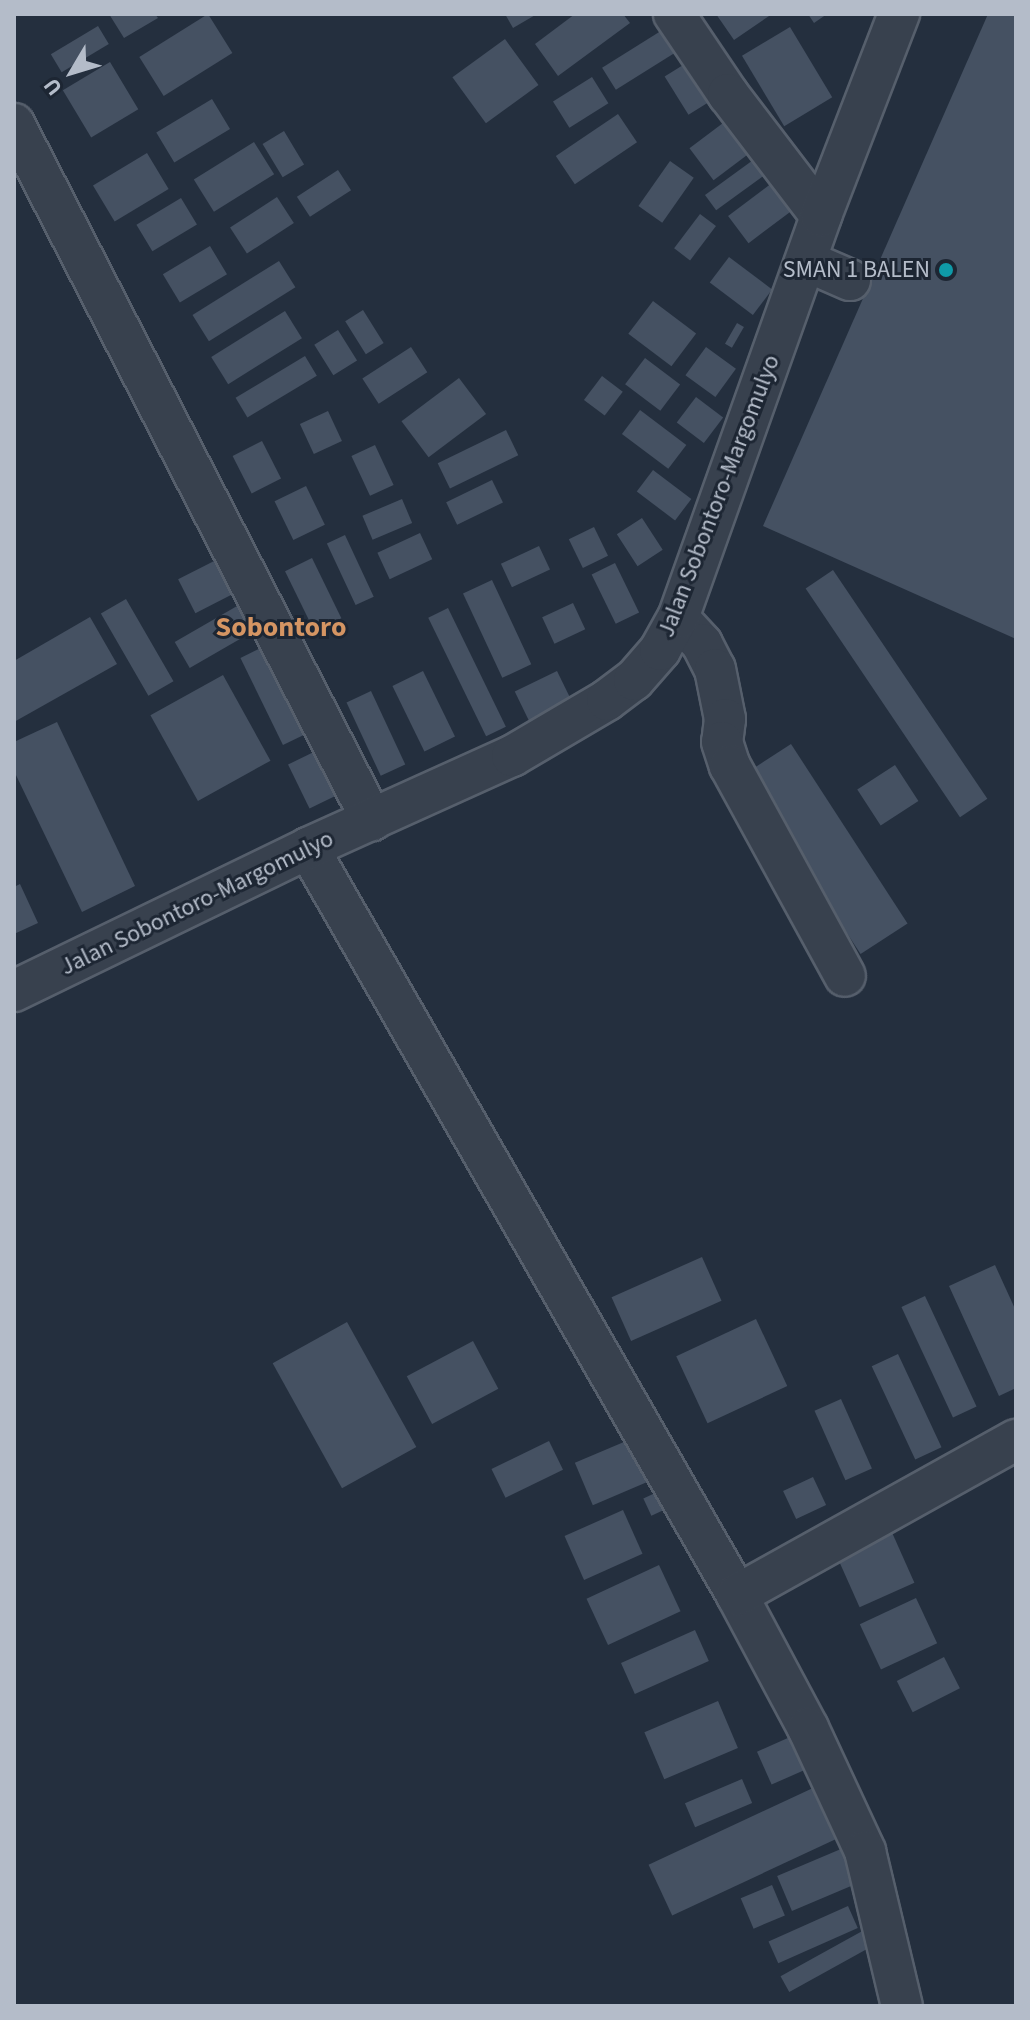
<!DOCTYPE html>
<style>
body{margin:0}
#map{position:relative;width:1030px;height:2020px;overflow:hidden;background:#242f3e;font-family:"Source Sans 3",sans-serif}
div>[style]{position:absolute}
.building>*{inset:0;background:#455162;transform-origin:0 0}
.roads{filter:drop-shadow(2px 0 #565f6c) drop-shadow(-2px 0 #565f6c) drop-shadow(0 2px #565f6c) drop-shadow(0 -2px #565f6c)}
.minor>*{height:40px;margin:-20px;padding:0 20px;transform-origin:20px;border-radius:20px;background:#38414e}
.dots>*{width:22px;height:22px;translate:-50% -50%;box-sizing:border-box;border:4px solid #1d2633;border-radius:50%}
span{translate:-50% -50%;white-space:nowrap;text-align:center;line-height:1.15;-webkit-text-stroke:6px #1d2633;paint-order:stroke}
.poi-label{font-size:24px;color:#b4bcc9}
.right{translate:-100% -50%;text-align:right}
.street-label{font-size:24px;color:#b4bcc9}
.quarter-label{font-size:28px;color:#d59563;font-weight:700}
.frame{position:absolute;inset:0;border:16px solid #b4bcc9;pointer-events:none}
.north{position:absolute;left:32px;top:32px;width:80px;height:80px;-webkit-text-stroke:6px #1d2633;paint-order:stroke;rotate:232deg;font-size:22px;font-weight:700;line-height:32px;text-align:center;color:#b4bcc9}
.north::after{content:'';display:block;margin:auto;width:28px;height:36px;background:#b4bcc9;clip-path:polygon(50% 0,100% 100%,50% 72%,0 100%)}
</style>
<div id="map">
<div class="building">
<i style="clip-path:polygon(109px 14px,155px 14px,158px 18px,124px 38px)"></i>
<i style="left:208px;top:14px;width:46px;height:81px;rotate:58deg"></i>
<i style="clip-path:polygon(505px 14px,537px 14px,513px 28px)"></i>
<i style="clip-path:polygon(575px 14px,623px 14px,630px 23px,558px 76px,535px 44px)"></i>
<i style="clip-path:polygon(716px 14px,772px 14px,734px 40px)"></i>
<i style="clip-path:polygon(808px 14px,827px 14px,814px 23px)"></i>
<i style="clip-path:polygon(988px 14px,1016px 14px,1016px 639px,763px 526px)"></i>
<i style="left:98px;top:26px;width:21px;height:55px;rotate:59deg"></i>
<i style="left:790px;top:27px;width:82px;height:56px;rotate:59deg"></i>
<i style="left:664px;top:29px;width:26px;height:73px;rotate:58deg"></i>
<i style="left:505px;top:39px;width:57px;height:65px;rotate:54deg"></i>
<i style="left:696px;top:57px;width:45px;height:37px;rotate:58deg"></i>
<i style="left:110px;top:62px;width:55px;height:55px;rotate:59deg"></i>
<i style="left:592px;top:77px;width:31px;height:46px;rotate:58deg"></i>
<i style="left:212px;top:99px;width:35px;height:65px;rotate:59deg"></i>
<i style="left:618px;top:114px;width:34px;height:75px;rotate:56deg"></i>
<i style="left:731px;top:117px;width:40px;height:52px;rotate:53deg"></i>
<i style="left:284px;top:131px;width:39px;height:25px;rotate:59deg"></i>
<i style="left:254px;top:142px;width:38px;height:71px;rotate:58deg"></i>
<i style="left:147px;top:153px;width:42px;height:63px;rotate:59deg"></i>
<i style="left:760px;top:155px;width:19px;height:68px;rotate:54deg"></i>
<i style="left:670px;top:161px;width:29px;height:55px;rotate:35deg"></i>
<i style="left:338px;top:170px;width:24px;height:49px;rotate:57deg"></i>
<i style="left:776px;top:180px;width:34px;height:60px;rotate:53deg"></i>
<i style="left:277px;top:197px;width:31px;height:56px;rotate:57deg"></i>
<i style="left:181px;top:198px;width:31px;height:52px;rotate:59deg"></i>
<i style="left:700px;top:214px;width:20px;height:43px;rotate:37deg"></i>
<i style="left:210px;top:246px;width:33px;height:55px;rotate:59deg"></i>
<i style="left:729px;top:257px;width:54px;height:32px;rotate:37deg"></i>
<i style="left:279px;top:261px;width:31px;height:102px;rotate:58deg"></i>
<i style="left:653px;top:301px;width:54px;height:41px;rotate:37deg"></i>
<i style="left:363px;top:310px;width:39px;height:21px;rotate:58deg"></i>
<i style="left:285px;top:311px;width:32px;height:87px;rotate:58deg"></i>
<i style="left:737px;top:323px;width:8px;height:24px;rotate:30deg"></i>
<i style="left:338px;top:330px;width:36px;height:28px;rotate:58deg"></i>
<i style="left:411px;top:347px;width:30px;height:58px;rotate:57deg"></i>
<i style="left:706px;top:347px;width:37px;height:35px;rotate:36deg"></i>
<i style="left:305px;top:356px;width:23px;height:81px;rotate:59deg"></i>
<i style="left:645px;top:358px;width:44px;height:33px;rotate:37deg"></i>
<i style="left:602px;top:376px;width:26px;height:30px;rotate:37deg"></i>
<i style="left:459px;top:378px;width:45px;height:72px;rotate:53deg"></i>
<i style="left:696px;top:397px;width:34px;height:32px;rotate:37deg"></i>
<i style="left:640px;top:410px;width:58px;height:30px;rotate:37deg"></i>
<i style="left:328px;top:411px;width:33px;height:31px;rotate:65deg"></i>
<i style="left:506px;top:430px;width:28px;height:76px;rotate:64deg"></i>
<i style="left:262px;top:441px;width:42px;height:33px;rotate:63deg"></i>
<i style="left:375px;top:445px;width:44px;height:26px;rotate:65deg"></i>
<i style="left:653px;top:470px;width:48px;height:27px;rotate:37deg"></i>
<i style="left:492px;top:480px;width:25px;height:51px;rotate:64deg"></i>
<i style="left:306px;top:486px;width:43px;height:35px;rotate:64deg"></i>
<i style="left:402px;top:499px;width:26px;height:43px;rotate:67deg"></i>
<i style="left:642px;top:518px;width:38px;height:30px;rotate:57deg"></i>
<i style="left:594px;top:527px;width:32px;height:28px;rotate:64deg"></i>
<i style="left:420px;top:533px;width:29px;height:47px;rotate:65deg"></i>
<i style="left:345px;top:535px;width:68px;height:20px;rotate:65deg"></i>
<i style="left:539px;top:546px;width:26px;height:42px;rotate:65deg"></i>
<i style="left:220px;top:558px;width:38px;height:47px;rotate:63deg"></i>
<i style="left:312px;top:558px;width:67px;height:30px;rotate:64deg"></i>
<i style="left:615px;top:563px;width:55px;height:26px;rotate:64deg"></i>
<i style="left:833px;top:570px;width:276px;height:33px;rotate:56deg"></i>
<i style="left:492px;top:580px;width:93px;height:32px;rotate:65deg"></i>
<i style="left:126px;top:599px;width:95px;height:29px;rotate:60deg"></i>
<i style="left:244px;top:602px;width:30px;height:80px;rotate:60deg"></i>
<i style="left:573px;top:603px;width:29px;height:34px;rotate:65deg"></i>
<i style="left:448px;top:608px;width:132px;height:22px;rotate:64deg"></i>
<i style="clip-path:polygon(90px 617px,117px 664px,14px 722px,14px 661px)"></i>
<i style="left:271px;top:643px;width:97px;height:34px;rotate:64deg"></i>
<i style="left:423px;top:671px;width:73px;height:34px;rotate:64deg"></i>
<i style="left:557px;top:671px;width:41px;height:47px;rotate:64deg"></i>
<i style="left:223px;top:675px;width:98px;height:83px;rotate:61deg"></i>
<i style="left:371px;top:691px;width:81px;height:27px;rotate:65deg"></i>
<i style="clip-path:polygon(57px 722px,135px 886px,82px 912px,14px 771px,14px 742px)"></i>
<i style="left:791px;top:744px;width:214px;height:56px;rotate:57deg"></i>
<i style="left:324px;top:747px;width:49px;height:40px;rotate:64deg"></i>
<i style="left:895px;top:765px;width:43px;height:45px;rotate:57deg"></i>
<i style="clip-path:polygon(20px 884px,38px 923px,14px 934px,14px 887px)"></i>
<i style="left:702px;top:1257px;width:48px;height:99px;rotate:66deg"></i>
<i style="clip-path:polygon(995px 1265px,1016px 1311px,1016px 1388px,999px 1396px,949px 1286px)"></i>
<i style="left:925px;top:1296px;width:122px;height:26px;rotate:65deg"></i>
<i style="left:756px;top:1319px;width:74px;height:88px;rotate:65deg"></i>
<i style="left:347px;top:1322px;width:143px;height:85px;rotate:61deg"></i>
<i style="left:473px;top:1341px;width:54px;height:75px;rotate:62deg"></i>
<i style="left:898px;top:1354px;width:103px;height:29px;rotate:65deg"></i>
<i style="left:841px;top:1399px;width:76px;height:29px;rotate:66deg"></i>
<i style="left:631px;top:1439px;width:46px;height:61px;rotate:67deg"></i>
<i style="left:549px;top:1441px;width:32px;height:64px;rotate:64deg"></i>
<i style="left:813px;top:1477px;width:31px;height:33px;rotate:65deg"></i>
<i style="left:666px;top:1488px;width:19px;height:25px;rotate:65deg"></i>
<i style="left:623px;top:1510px;width:48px;height:64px;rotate:66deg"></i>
<i style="left:890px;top:1528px;width:60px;height:60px;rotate:66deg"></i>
<i style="left:659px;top:1565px;width:51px;height:80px;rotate:65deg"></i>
<i style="left:916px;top:1598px;width:50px;height:62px;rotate:65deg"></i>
<i style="left:695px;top:1630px;width:34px;height:81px;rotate:66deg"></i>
<i style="left:944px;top:1657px;width:35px;height:53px;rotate:63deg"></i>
<i style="left:718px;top:1701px;width:51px;height:80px;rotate:67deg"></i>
<i style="left:799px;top:1733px;width:36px;height:46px;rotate:66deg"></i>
<i style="left:742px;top:1779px;width:26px;height:62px;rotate:67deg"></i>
<i style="left:828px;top:1781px;width:56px;height:198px;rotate:65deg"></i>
<i style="left:848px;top:1846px;width:38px;height:77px;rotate:67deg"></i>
<i style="left:772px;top:1885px;width:33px;height:34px;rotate:67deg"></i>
<i style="left:848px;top:1906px;width:24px;height:87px;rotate:66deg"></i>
<i style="left:875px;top:1924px;width:18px;height:108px;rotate:61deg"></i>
</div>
<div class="roads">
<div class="minor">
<i style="left:674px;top:14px;width:97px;rotate:56deg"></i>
<i style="left:728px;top:94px;width:153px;rotate:52.7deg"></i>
<i style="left:14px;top:124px;width:783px;rotate:62.78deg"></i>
<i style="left:806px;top:261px;width:48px;rotate:23.4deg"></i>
<i style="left:678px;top:618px;width:35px;rotate:47deg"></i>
<i style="left:702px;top:644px;width:28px;rotate:63deg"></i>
<i style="left:715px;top:669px;width:51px;rotate:78.7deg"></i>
<i style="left:725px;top:719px;width:23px;rotate:97deg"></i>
<i style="left:722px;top:742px;width:25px;rotate:72deg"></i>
<i style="left:730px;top:766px;width:239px;rotate:61.3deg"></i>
<i style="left:308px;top:848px;width:861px;rotate:60.13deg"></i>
<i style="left:737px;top:1595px;width:151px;rotate:61.9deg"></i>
<i style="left:808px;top:1728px;width:136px;rotate:65.1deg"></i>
<i style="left:865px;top:1851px;width:159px;rotate:76.6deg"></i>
<i style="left:14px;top:991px;width:327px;rotate:-25.9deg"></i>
<i style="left:308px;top:848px;width:224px;rotate:-24.3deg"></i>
<i style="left:512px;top:756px;width:110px;rotate:-30.5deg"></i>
<i style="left:607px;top:700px;width:34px;rotate:-37deg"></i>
<i style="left:634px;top:680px;width:40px;rotate:-49deg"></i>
<i style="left:660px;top:650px;width:37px;rotate:-61deg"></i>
<i style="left:678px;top:618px;width:427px;rotate:-70.4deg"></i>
<i style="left:821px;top:216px;width:217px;rotate:-68.9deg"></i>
<i style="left:737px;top:1595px;width:319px;rotate:-29.1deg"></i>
</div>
</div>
<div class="dots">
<i style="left:946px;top:270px;background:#0f9aa8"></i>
</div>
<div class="poi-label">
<span class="right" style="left:930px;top:270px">SMAN 1 BALEN</span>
</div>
<div class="street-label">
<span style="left:719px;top:496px;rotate:-69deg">Jalan Sobontoro-Margomulyo</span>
<span style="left:197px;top:903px;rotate:-26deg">Jalan Sobontoro-Margomulyo</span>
</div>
<div class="quarter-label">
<span style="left:281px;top:627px">Sobontoro</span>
</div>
<div class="frame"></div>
<div class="north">U</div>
</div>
